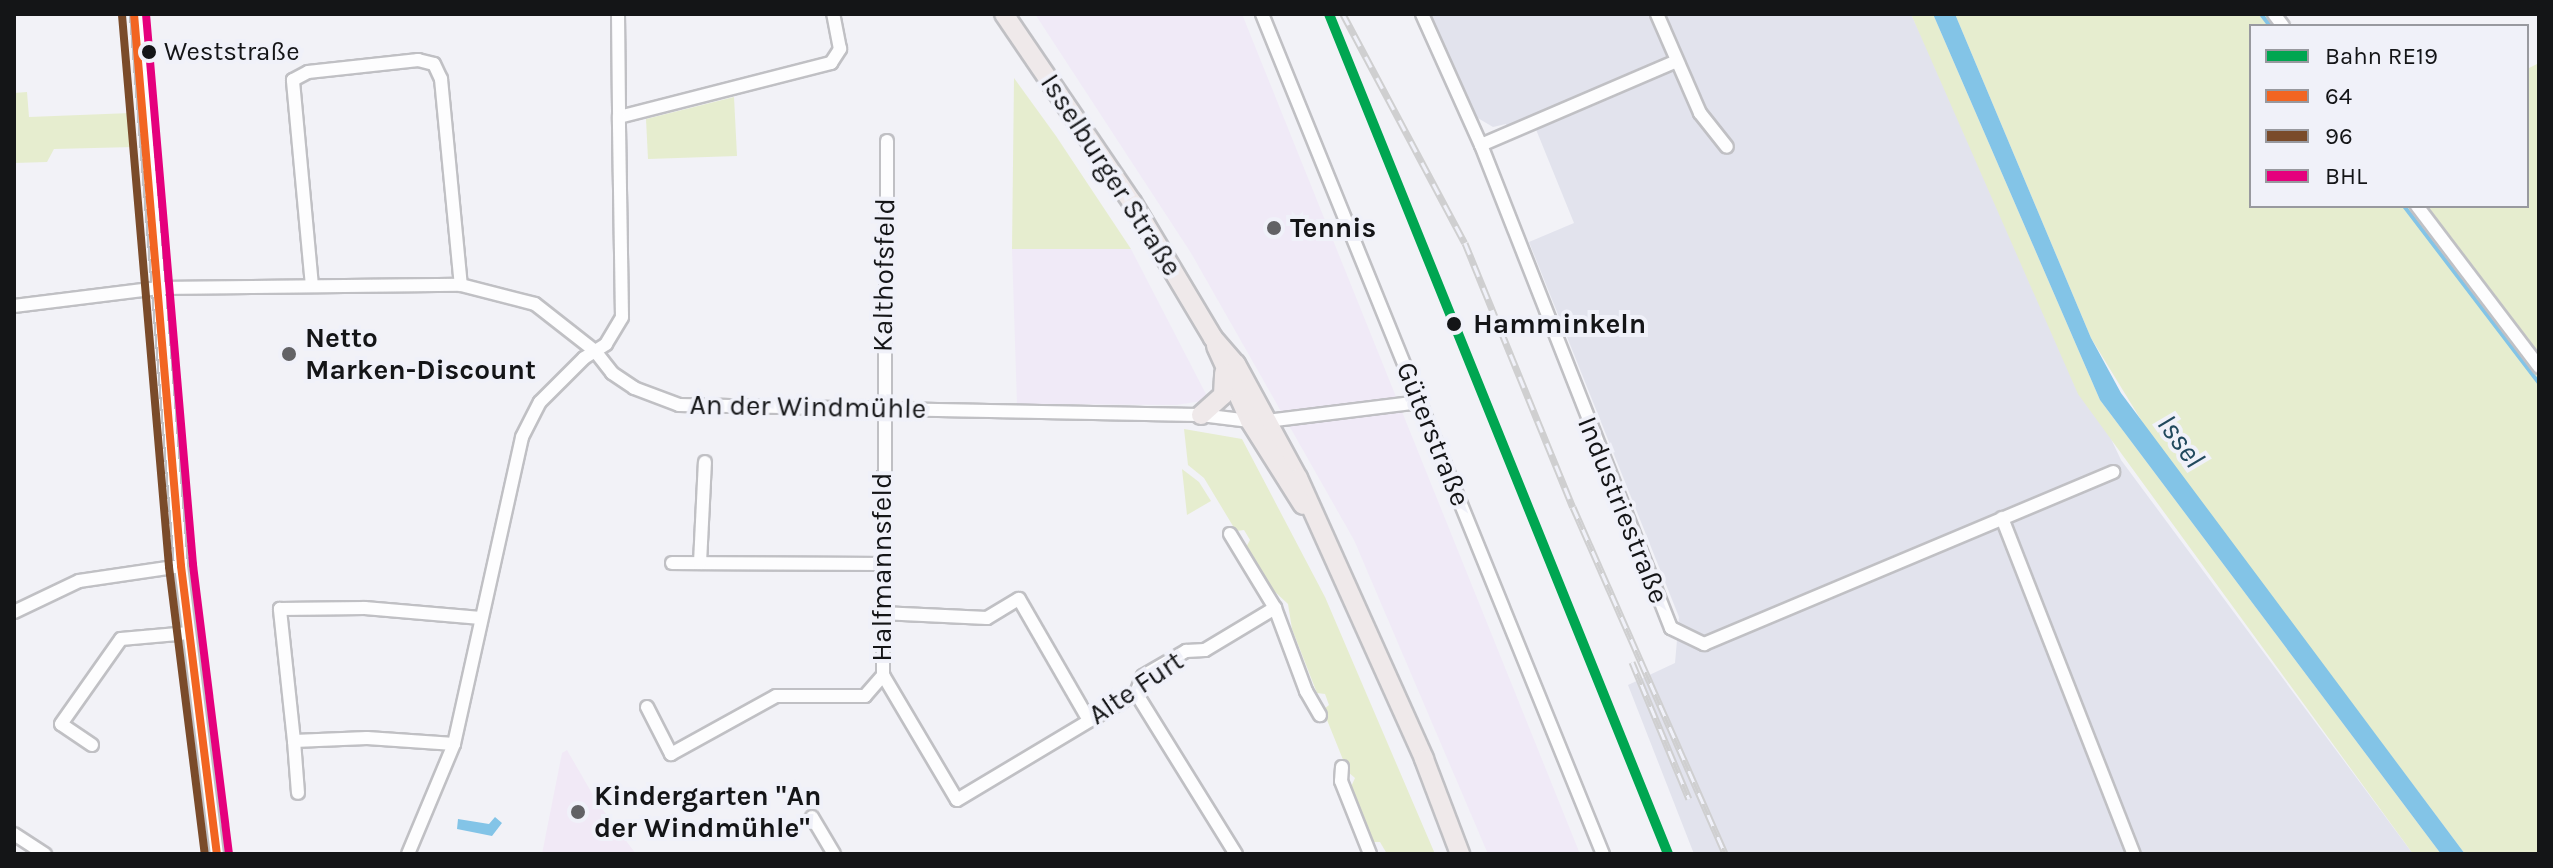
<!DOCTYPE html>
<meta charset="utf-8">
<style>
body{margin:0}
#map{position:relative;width:2553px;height:868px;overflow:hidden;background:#f2f2f7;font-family:Karla,sans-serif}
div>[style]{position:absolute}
.commercial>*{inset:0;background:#f0eaf7}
.built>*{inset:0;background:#e2e3ed}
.education>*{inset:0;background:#f1e9f6}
.green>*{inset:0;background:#e6edcf}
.water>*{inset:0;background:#83c4e7}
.stream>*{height:4px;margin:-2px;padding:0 2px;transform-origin:2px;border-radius:2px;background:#83c4e7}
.roads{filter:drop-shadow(2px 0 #c0c0c4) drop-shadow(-2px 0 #c0c0c4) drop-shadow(0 2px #c0c0c4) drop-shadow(0 -2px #c0c0c4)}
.minor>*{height:12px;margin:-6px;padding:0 6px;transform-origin:6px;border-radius:6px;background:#fdfdfe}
.primary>*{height:18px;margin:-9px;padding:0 9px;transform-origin:9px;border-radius:9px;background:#efe9ea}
.rail>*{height:7px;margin-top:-3.5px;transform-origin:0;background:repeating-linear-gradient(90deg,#f0f1f9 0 12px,#cfcfd0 0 24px);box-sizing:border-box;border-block:2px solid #cfcfd0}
.bus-1>*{height:8px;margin:-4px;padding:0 4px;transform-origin:4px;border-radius:4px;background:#f26522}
.bus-2>*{height:8px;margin:-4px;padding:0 4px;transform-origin:4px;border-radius:4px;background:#7a4b2a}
.bus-3>*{height:8px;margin:-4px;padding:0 4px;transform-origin:4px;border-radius:4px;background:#e5007d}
.rail-1>*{height:10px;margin:-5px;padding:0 5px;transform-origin:5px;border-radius:5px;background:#00a651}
.dots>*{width:22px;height:22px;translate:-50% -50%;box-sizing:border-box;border:4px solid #f0f1f9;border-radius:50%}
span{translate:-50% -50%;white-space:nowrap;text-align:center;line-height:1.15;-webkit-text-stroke:8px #f0f1f9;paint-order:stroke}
.bus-label{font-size:26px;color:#141517}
.left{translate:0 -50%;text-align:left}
.street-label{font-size:28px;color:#141517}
.poi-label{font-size:28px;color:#141517;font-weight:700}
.stop-label{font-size:28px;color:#141517;font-weight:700}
.water-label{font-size:30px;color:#21495d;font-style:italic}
.frame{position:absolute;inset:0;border:16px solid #141517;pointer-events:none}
.legend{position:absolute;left:2249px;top:24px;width:280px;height:184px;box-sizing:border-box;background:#f0f1f9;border:2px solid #98999f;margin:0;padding:10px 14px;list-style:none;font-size:24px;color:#141517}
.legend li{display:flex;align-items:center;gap:16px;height:40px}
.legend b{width:40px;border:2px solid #98999f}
</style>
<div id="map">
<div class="commercial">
<i style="clip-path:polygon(1035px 14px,1242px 14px,1580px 854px,1488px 854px,1354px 540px,1191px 253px)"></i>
<i style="clip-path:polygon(1012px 249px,1131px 249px,1209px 400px,1176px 405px,1017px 404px)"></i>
</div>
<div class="built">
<i style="clip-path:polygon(1431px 14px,1911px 14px,2121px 460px,2413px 854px,1694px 854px,1628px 685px,1675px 663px,1679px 617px,1529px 242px,1574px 223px,1535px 127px,1511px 136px,1506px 124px,1493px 127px,1471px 114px)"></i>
</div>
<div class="education">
<i style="clip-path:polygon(567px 750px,597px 802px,636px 854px,542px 854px,562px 753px)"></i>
</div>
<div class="green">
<i style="clip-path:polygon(1911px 14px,1933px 14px,2100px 400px,2441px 854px,2413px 854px,2078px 394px)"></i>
<i style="clip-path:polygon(1955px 14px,2269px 14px,2278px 26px,2251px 26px,2251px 206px,2412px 206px,2539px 373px,2539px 854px,2465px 854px,2149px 433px,2091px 338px)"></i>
<i style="clip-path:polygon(2539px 63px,2539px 358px,2423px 206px,2527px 206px,2527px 69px)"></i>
<i style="clip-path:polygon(1014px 78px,1056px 136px,1131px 249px,1012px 249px)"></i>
<i style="clip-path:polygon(27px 92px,29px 117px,131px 113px,134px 147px,54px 149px,47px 162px,14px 163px,14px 93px)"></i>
<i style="clip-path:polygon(734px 97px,737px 156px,648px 159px,646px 119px)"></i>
<i style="clip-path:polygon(1184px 429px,1242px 439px,1325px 597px,1435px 854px,1387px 854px,1380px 842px,1371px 842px,1350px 789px,1355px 778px,1348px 772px,1323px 710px,1329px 705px,1325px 694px,1317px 693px,1292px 629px,1288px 604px,1258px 576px,1244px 551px,1250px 540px,1244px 530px,1236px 531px,1204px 478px,1188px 465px)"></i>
<i style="clip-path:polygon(1182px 469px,1199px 482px,1211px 501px,1187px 515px)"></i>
</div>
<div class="water">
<i style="clip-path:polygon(1933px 14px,1955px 14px,2091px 338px,2121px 393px,2465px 854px,2441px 854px,2100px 400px)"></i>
<i style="clip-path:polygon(495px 817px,502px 823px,492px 836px,457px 829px,458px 819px,489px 824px)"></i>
</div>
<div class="stream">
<i style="left:2261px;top:14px;width:15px;rotate:53deg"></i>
<i style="left:2404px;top:206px;width:223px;rotate:52.7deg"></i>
</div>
<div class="roads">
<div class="minor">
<i style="left:137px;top:14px;width:554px;rotate:85.44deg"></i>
<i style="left:181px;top:566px;width:290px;rotate:82.9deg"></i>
<i style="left:618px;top:14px;width:103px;rotate:89.4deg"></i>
<i style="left:619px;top:117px;width:219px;rotate:-14.3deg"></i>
<i style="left:831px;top:63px;width:17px;rotate:-57deg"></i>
<i style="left:840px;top:49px;width:36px;rotate:-101deg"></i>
<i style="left:1262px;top:14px;width:907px;rotate:67.91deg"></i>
<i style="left:1422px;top:14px;width:144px;rotate:65.8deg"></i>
<i style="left:1481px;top:145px;width:519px;rotate:68.53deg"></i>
<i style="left:1671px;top:628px;width:37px;rotate:26deg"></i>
<i style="left:1704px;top:644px;width:444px;rotate:-22.8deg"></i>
<i style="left:1657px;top:14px;width:108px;rotate:66.5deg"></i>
<i style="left:1700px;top:113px;width:43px;rotate:51.5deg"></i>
<i style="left:2274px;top:14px;width:15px;rotate:53deg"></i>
<i style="left:887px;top:141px;width:534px;rotate:90.43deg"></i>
<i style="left:883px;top:675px;width:145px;rotate:59.4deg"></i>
<i style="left:957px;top:800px;width:209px;rotate:-30.9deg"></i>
<i style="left:1136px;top:693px;width:18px;rotate:-68deg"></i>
<i style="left:1143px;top:676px;width:50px;rotate:-30.2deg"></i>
<i style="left:1186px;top:651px;width:19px;rotate:-3deg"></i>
<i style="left:1205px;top:650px;width:82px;rotate:-31deg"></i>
<i style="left:1481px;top:145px;width:213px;rotate:-23.2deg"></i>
<i style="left:2417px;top:206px;width:202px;rotate:52.8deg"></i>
<i style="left:312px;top:286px;width:207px;rotate:-95.3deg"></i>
<i style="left:293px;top:80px;width:17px;rotate:-28deg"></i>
<i style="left:308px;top:72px;width:111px;rotate:-6.2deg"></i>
<i style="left:418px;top:60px;width:16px;rotate:14deg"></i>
<i style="left:434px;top:64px;width:17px;rotate:65deg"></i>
<i style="left:441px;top:79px;width:207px;rotate:84.5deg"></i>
<i style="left:14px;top:306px;width:146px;rotate:-7.1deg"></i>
<i style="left:159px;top:288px;width:302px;rotate:-0.6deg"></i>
<i style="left:461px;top:285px;width:76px;rotate:14.4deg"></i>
<i style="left:535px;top:304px;width:76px;rotate:38.1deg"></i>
<i style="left:595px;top:351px;width:28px;rotate:52deg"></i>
<i style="left:612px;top:373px;width:27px;rotate:34deg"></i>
<i style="left:634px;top:388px;width:48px;rotate:20.7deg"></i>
<i style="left:679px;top:405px;width:522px;rotate:1.1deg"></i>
<i style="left:1201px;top:415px;width:49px;rotate:7deg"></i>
<i style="left:1267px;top:421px;width:154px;rotate:-7.1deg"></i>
<i style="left:2002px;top:518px;width:361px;rotate:68.6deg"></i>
<i style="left:1230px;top:534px;width:87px;rotate:58.7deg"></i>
<i style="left:1275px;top:608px;width:89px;rotate:69.5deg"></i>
<i style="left:1306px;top:691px;width:28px;rotate:60deg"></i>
<i style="left:672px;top:563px;width:208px;rotate:0.3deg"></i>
<i style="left:700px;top:563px;width:101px;rotate:-87.2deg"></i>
<i style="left:14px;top:612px;width:72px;rotate:-25.5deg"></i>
<i style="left:79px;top:581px;width:103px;rotate:-8.4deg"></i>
<i style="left:881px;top:613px;width:106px;rotate:2.7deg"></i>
<i style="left:987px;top:618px;width:37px;rotate:-31deg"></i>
<i style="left:1019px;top:599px;width:140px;rotate:60deg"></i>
<i style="left:1136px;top:693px;width:190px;rotate:58.2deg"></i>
<i style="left:647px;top:707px;width:53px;rotate:62.9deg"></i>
<i style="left:671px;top:754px;width:120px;rotate:-28.9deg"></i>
<i style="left:776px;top:696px;width:89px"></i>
<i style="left:865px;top:696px;width:28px;rotate:-49deg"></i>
<i style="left:294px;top:741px;width:52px;rotate:85.6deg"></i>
<i style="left:454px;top:744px;width:87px;rotate:-176.1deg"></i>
<i style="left:367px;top:738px;width:73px;rotate:177.6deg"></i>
<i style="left:294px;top:741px;width:133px;rotate:-96.1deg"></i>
<i style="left:280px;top:609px;width:85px;rotate:-0.7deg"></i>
<i style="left:365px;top:608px;width:116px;rotate:4.9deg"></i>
<i style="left:92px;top:745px;width:37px;rotate:-146deg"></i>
<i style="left:61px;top:724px;width:104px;rotate:-54.8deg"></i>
<i style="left:121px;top:639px;width:68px;rotate:-5deg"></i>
<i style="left:1342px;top:767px;width:14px;rotate:94deg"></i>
<i style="left:1341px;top:781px;width:79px;rotate:68.3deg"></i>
<i style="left:812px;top:817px;width:43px;rotate:59.3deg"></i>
<i style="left:14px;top:834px;width:37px;rotate:33deg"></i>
<i style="left:408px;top:854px;width:119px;rotate:-67.3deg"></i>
<i style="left:454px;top:744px;width:314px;rotate:-77.5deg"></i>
<i style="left:522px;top:437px;width:39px;rotate:-63deg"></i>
<i style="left:540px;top:402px;width:62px;rotate:-45deg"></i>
<i style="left:584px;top:358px;width:26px;rotate:-32deg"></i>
<i style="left:606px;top:344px;width:31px;rotate:-59deg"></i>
<i style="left:622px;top:317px;width:200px;rotate:-90.9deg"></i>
</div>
<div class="primary">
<i style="left:1004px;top:14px;width:227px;rotate:55.8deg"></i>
<i style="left:1132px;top:202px;width:158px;rotate:59.2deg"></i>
<i style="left:1213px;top:338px;width:35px;rotate:49deg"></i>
<i style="left:1236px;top:364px;width:130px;rotate:61.5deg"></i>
<i style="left:1298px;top:478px;width:308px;rotate:65.8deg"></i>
<i style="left:1424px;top:759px;width:102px;rotate:69.2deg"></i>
<i style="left:1216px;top:346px;width:82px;rotate:65.6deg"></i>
<i style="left:1250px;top:421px;width:99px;rotate:57.8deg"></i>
<i style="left:1201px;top:415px;width:30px;rotate:-42deg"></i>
<i style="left:1223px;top:395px;width:22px;rotate:-87deg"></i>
</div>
</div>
<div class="rail">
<i style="left:1343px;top:14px;width:259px;rotate:62deg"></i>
<i style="left:1465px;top:243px;width:285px;rotate:67.8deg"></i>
<i style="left:1573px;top:507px;width:379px;rotate:66.3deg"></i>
<i style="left:1632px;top:662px;width:148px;rotate:67.4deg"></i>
</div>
<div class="bus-1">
<i style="left:134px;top:14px;width:554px;rotate:85.13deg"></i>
<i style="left:181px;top:566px;width:290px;rotate:82.9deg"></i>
</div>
<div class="bus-2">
<i style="left:122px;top:15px;width:554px;rotate:85.13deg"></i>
<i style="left:169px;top:567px;width:289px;rotate:82.9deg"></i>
</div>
<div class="bus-3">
<i style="left:146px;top:14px;width:553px;rotate:85.12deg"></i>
<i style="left:193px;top:565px;width:290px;rotate:82.9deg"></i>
</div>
<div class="rail-1">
<i style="left:1329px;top:14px;width:906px;rotate:68.02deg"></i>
</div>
<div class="dots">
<i style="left:149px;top:52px;background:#141517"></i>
<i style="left:1274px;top:228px;background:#626265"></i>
<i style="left:1454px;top:324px;background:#141517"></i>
<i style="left:289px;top:354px;background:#626265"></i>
<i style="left:578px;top:812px;background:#626265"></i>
</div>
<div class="bus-label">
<span class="left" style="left:164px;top:52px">Weststraße</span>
</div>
<div class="street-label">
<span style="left:1111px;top:175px;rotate:57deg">Isselburger Straße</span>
<span style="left:884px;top:275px;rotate:-89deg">Kalthofsfeld</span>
<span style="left:808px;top:407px;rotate:1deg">An der Windmühle</span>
<span style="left:1433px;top:434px;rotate:68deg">Güterstraße</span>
<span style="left:1623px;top:510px;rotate:68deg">Industriestraße</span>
<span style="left:882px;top:567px;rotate:-90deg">Halfmannsfeld</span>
<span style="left:1136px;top:688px;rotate:-34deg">Alte Furt</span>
</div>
<div class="poi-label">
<span class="left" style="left:1290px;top:228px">Tennis</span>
<span class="left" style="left:305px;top:354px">Netto<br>Marken-Discount</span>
<span class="left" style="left:594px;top:812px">Kindergarten "An<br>der Windmühle"</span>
</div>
<div class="stop-label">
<span class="left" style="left:1473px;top:324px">Hamminkeln</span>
</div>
<div class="water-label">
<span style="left:2181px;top:441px;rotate:54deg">Issel</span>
</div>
<div class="frame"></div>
<ul class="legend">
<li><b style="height:10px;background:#00a651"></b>Bahn RE19</li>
<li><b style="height:10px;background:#f26522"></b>64</li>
<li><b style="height:10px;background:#7a4b2a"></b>96</li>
<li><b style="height:10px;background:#e5007d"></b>BHL</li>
</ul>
</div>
